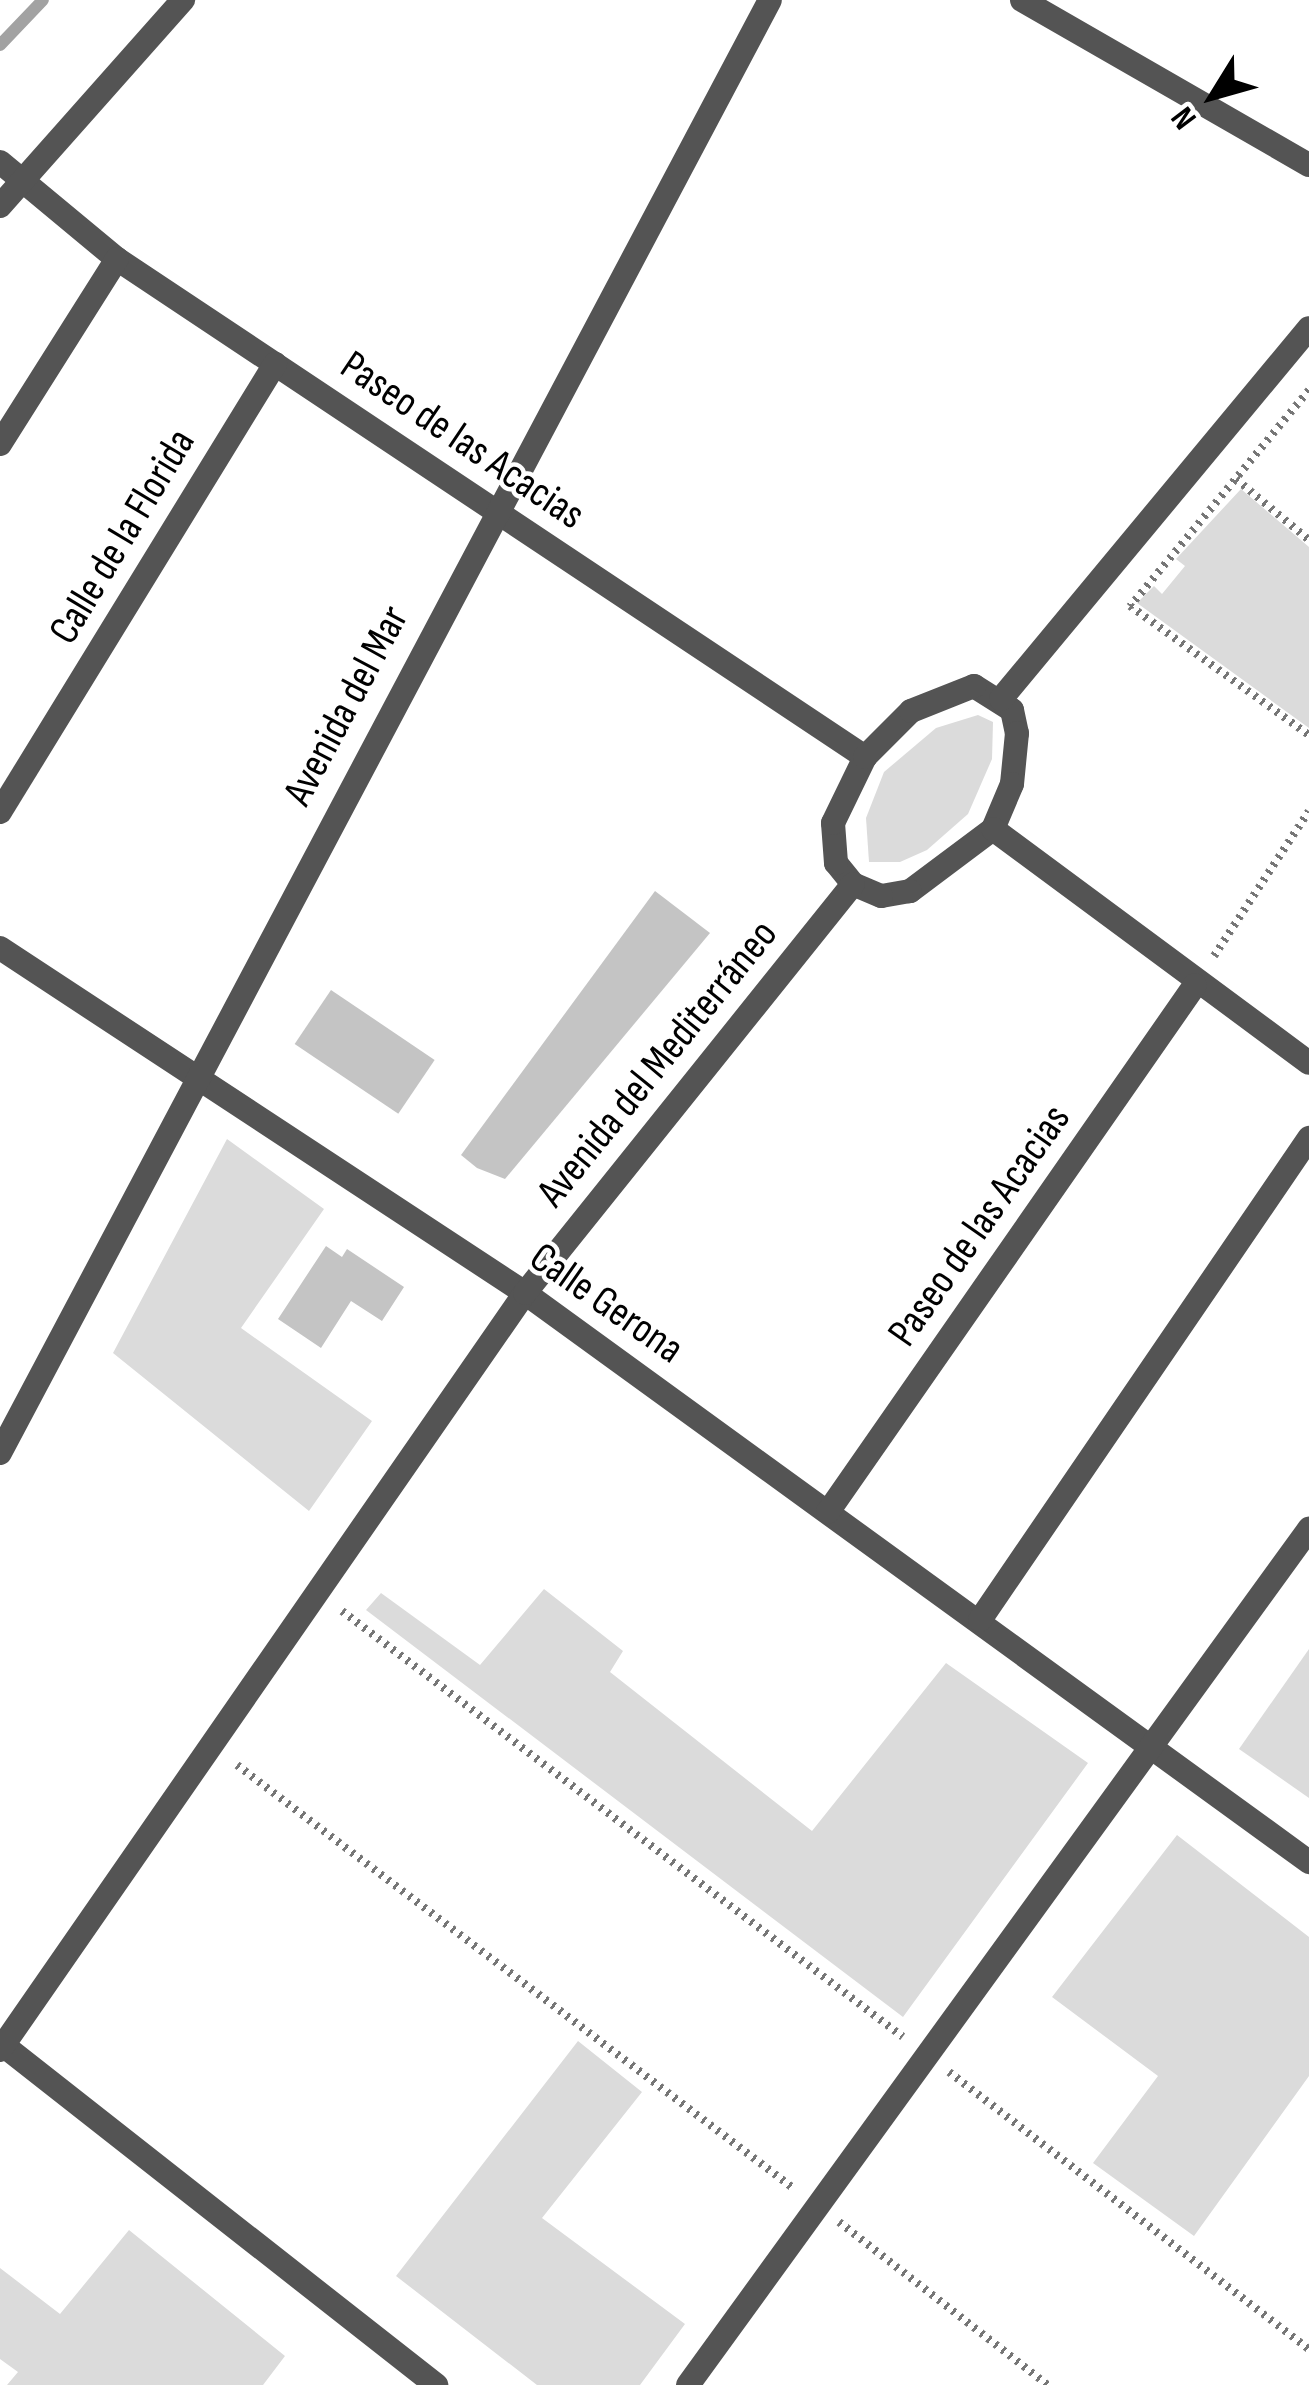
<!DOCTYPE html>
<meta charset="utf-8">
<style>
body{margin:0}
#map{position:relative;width:1309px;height:2385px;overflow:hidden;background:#fff;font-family:"Sofia Sans Condensed",sans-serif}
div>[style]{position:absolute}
.green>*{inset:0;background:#dbdbdb}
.stream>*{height:12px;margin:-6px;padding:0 6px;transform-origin:6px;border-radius:6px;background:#a2a2a2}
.building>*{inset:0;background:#c4c4c4;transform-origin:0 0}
.path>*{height:8px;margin-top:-4px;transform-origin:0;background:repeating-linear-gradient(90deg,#767676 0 3px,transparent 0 9px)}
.street>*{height:24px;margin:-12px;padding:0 12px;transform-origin:12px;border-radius:12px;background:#545454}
span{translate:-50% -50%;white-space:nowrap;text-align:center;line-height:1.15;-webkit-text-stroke:9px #fff;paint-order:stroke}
.street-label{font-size:42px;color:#000}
.north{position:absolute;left:1153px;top:36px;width:120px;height:120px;-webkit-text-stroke:9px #fff;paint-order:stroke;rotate:233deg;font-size:33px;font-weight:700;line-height:48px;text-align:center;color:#000}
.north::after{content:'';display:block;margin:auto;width:42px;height:54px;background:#000;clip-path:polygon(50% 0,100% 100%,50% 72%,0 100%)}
</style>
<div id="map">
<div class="green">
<i style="clip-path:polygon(1241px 489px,1309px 547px,1309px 728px,1137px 603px,1154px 586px,1162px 594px,1185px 566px,1176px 559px)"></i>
<i style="clip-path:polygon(978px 715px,993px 722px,992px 759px,968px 814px,927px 850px,900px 862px,869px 862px,866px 818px,884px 772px,936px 728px)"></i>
<i style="clip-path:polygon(227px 1139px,324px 1209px,241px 1328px,372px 1421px,309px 1511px,113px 1353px)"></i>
<i style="clip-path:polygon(544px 1589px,623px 1651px,610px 1672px,812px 1831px,946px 1663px,1088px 1763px,903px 2017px,366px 1610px,381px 1593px,480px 1665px)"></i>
<i style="clip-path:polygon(1309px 1649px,1309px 1798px,1239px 1749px)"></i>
<i style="clip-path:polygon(1177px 1835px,1309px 1937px,1309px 2076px,1194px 2236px,1093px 2163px,1158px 2076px,1052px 1997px)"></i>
<i style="clip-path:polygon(578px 2041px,642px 2092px,542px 2218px,685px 2324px,640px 2385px,537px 2385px,396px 2276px)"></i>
<i style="clip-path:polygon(129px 2230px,285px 2356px,263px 2385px,7px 2385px,18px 2372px,0 2359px,0 2268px,60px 2314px)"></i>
</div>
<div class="stream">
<i style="left:0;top:45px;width:62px;rotate:-46.3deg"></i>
</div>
<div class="building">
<i style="clip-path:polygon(655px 891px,710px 933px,505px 1179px,477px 1168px,461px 1155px)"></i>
<i style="left:331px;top:990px;width:125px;height:65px;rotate:34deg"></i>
<i style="clip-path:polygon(326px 1246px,342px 1257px,347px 1249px,404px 1287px,382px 1321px,351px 1301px,321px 1348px,278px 1319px)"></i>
</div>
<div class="path">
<i style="left:1309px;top:390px;width:281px;rotate:129.6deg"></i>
<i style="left:1130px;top:606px;width:221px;rotate:35.8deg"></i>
<i style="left:1236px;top:479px;width:95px;rotate:39.9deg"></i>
<i style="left:1214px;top:956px;width:173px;rotate:-56.8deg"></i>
<i style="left:342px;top:1611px;width:704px;rotate:37.21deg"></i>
<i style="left:237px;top:1765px;width:699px;rotate:37.26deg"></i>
<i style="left:949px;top:2072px;width:454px;rotate:37.6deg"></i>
<i style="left:839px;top:2222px;width:265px;rotate:38deg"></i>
</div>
<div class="street">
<i style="left:1022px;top:0;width:331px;rotate:29.9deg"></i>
<i style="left:0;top:162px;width:152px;rotate:39.7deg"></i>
<i style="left:117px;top:259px;width:899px;rotate:33.65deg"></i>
<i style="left:0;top:206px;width:276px;rotate:-48.4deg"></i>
<i style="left:0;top:444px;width:219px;rotate:-57.7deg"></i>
<i style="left:974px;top:686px;width:45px;rotate:32.3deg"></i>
<i style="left:1012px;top:710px;width:24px;rotate:78deg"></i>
<i style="left:1017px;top:733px;width:51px;rotate:95.6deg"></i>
<i style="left:1012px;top:784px;width:49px;rotate:112.9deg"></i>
<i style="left:993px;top:829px;width:104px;rotate:143.2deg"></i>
<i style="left:910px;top:891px;width:29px;rotate:170deg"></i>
<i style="left:881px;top:896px;width:30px;rotate:-157deg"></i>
<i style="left:853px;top:884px;width:27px;rotate:-129deg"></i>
<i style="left:836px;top:863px;width:40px;rotate:-94.3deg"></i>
<i style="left:833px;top:823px;width:73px;rotate:-64.1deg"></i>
<i style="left:865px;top:757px;width:65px;rotate:-45deg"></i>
<i style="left:911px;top:711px;width:68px;rotate:-21.6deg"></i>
<i style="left:1001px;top:699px;width:482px;rotate:-50.3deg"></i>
<i style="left:0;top:812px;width:526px;rotate:-58.46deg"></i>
<i style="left:993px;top:829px;width:393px;rotate:36.5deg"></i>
<i style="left:0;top:948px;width:628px;rotate:33.31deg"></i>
<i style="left:525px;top:1293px;width:969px;rotate:35.97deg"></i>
<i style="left:0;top:1453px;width:1644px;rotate:-62.08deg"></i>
<i style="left:828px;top:1512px;width:642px;rotate:-55.15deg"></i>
<i style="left:980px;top:1620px;width:584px;rotate:-55.68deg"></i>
<i style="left:3px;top:2045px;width:551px;rotate:38.14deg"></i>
<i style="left:0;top:2050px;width:921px;rotate:-55.26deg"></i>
<i style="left:525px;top:1293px;width:524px;rotate:-51.27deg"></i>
<i style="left:688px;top:2385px;width:1058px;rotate:-54.04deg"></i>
</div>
<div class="street-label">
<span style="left:462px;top:441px;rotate:34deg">Paseo de las Acacias</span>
<span style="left:123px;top:537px;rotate:-59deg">Calle de la Florida</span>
<span style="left:347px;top:706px;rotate:-62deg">Avenida del Mar</span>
<span style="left:658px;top:1064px;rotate:-51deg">Avenida del Mediterráneo</span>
<span style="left:980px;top:1226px;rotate:-55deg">Paseo de las Acacias</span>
<span style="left:606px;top:1304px;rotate:35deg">Calle Gerona</span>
</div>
<div class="north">N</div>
</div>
